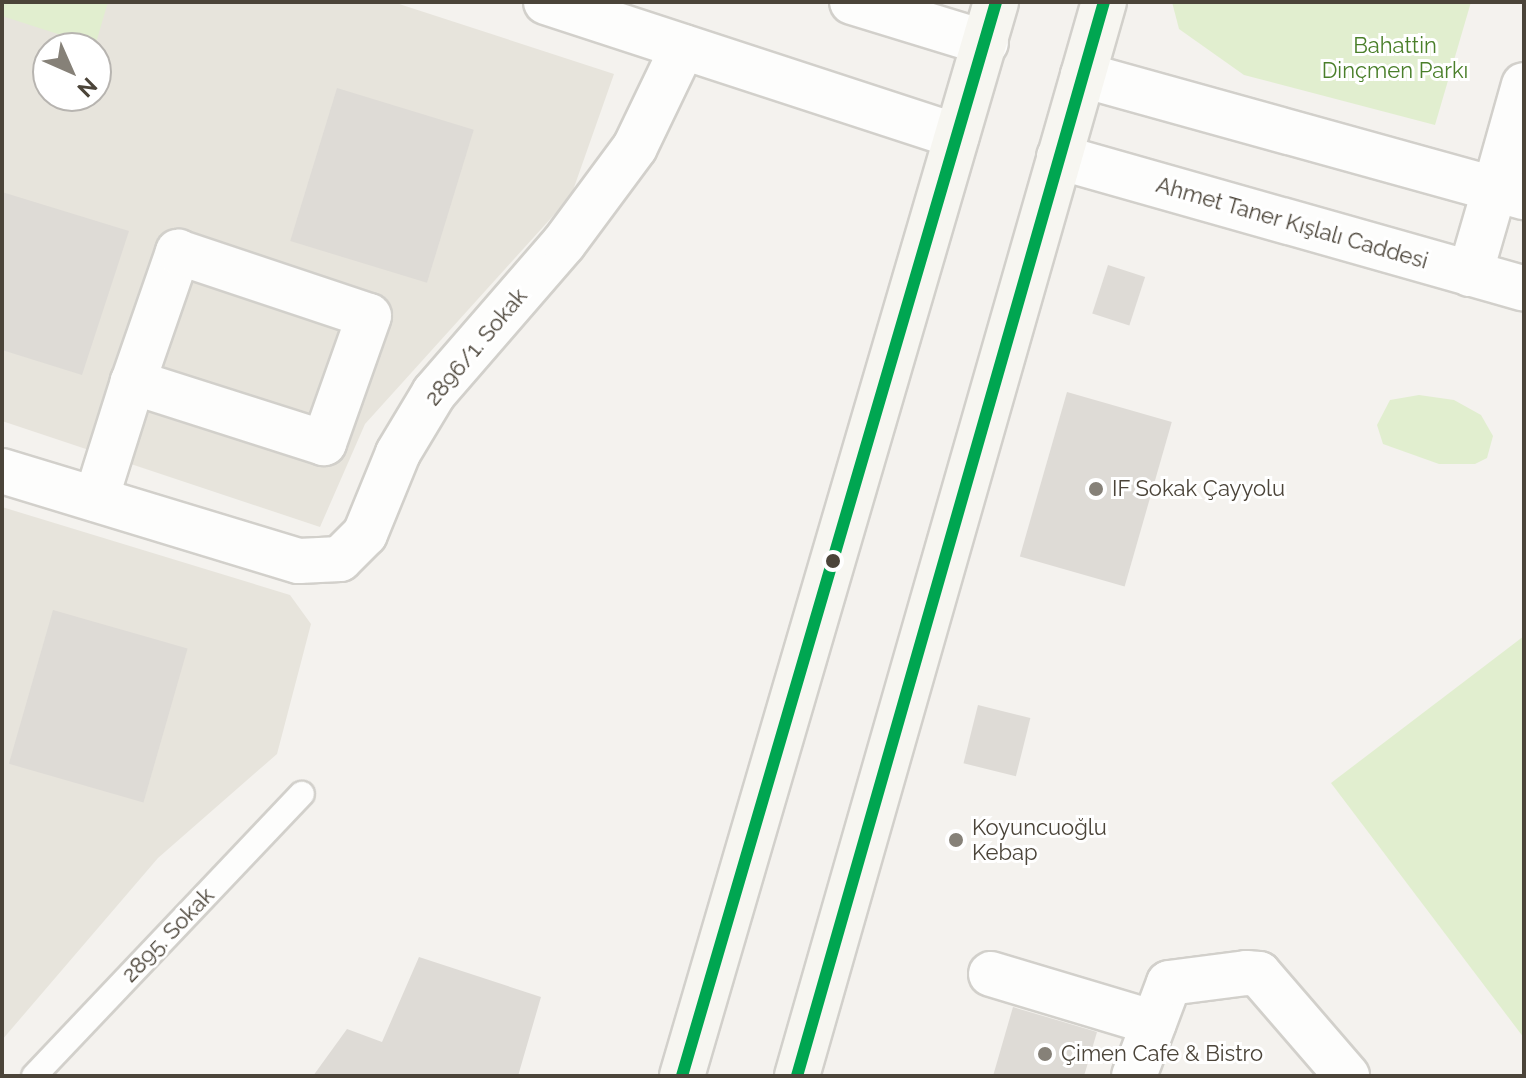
<!DOCTYPE html>
<meta charset="utf-8">
<style>
body{margin:0}
#map{position:relative;width:1526px;height:1078px;overflow:hidden;background:#f4f2ee;font-family:Raleway,sans-serif}
div>[style]{position:absolute}
.residential>*{inset:0;background:#e7e4dc}
.green>*{inset:0;background:#e1eecf}
.building>*{inset:0;background:#dedbd6;transform-origin:0 0}
.roads{filter:drop-shadow(2px 0 #d2d0cb) drop-shadow(-2px 0 #d2d0cb) drop-shadow(0 2px #d2d0cb) drop-shadow(0 -2px #d2d0cb)}
.service>*{height:24px;margin:-12px;padding:0 12px;transform-origin:12px;border-radius:12px;background:#fdfdfc}
.minor>*{height:44px;margin:-22px;padding:0 22px;transform-origin:22px;border-radius:22px;background:#fdfdfc}
.tertiary>*{height:44px;margin:-22px;padding:0 22px;transform-origin:22px;border-radius:22px;background:#fdfdfc}
.secondary>*{height:44px;margin:-22px;padding:0 22px;transform-origin:22px;border-radius:22px;background:#f7f6f1}
.bus-1>*{height:12px;margin:-6px;padding:0 6px;transform-origin:6px;border-radius:6px;background:#00a651}
.dots>*{width:22px;height:22px;translate:-50% -50%;box-sizing:border-box;border:4px solid #fff;border-radius:50%}
span{translate:-50% -50%;white-space:nowrap;text-align:center;line-height:1.15;-webkit-text-stroke:6px #fff;paint-order:stroke}
.park-label{font-size:22px;color:#4a7f2a}
.street-label{font-size:22px;color:#4b4439}
.poi-label{font-size:22px;color:#4b4439}
.left{translate:0 -50%;text-align:left}
.frame{position:absolute;inset:0;border:4px solid #4b4439;pointer-events:none}
.north{position:absolute;left:32px;top:32px;width:80px;height:80px;box-sizing:border-box;background:#fff;border:2px solid #b7b4b0;border-radius:50%;rotate:135deg;font-size:22px;font-weight:700;line-height:32px;text-align:center;color:#4b4439}
.north::after{content:'';display:block;margin:auto;width:28px;height:36px;background:#868178;clip-path:polygon(50% 0,100% 100%,50% 72%,0 100%)}
</style>
<div id="map">
<div class="residential">
<i style="clip-path:polygon(evenodd,2px 2px,393px 2px,614px 74px,571px 196px,365px 424px,320px 527px,2px 421px,2px 2px,48px 48px,96px 48px,96px 96px,48px 96px,48px 48px)"></i>
<i style="clip-path:polygon(2px 507px,290px 595px,311px 624px,277px 754px,158px 858px,2px 1040px)"></i>
</div>
<div class="green">
<i style="clip-path:polygon(2px 2px,108px 2px,95px 46px,2px 16px)"></i>
<i style="clip-path:polygon(1172px 2px,1471px 2px,1435px 125px,1244px 75px,1179px 29px)"></i>
<i style="clip-path:polygon(1419px 395px,1454px 400px,1481px 415px,1493px 436px,1487px 458px,1475px 464px,1439px 464px,1383px 444px,1377px 425px,1390px 400px)"></i>
<i style="clip-path:polygon(1524px 636px,1524px 1038px,1331px 783px)"></i>
</div>
<div class="building">
<i style="left:337px;top:88px;width:143px;height:160px;rotate:17deg"></i>
<i style="clip-path:polygon(2px 192px,129px 231px,82px 375px,2px 350px)"></i>
<i style="left:1108px;top:265px;width:39px;height:51px;rotate:18deg"></i>
<i style="left:1067px;top:392px;width:109px;height:171px;rotate:16deg"></i>
<i style="left:53px;top:610px;width:140px;height:160px;rotate:16deg"></i>
<i style="left:978px;top:705px;width:54px;height:60px;rotate:14deg"></i>
<i style="clip-path:polygon(419px 957px,541px 997px,518px 1076px,313px 1076px,347px 1029px,382px 1042px)"></i>
<i style="clip-path:polygon(1013px 1007px,1097px 1032px,1084px 1076px,993px 1076px)"></i>
</div>
<div class="roads">
<div class="service">
<i style="left:34px;top:1076px;width:389px;rotate:-46.5deg"></i>
</div>
<div class="minor">
<i style="left:1495px;top:188px;width:107px;rotate:-74.3deg"></i>
<i style="left:2px;top:471px;width:310px;rotate:16.9deg"></i>
<i style="left:299px;top:561px;width:41px;rotate:-2.8deg"></i>
<i style="left:340px;top:559px;width:35px;rotate:-45deg"></i>
<i style="left:365px;top:534px;width:87px;rotate:-67.8deg"></i>
<i style="left:398px;top:453px;width:70px;rotate:-59deg"></i>
<i style="left:434px;top:393px;width:198px;rotate:-49.1deg"></i>
<i style="left:564px;top:243px;width:119px;rotate:-53.5deg"></i>
<i style="left:635px;top:147px;width:111px;rotate:-64.4deg"></i>
<i style="left:96px;top:499px;width:123px;rotate:-72.5deg"></i>
<i style="left:133px;top:382px;width:138px;rotate:-70.9deg"></i>
<i style="left:178px;top:252px;width:201px;rotate:18.5deg"></i>
<i style="left:369px;top:316px;width:135px;rotate:109.5deg"></i>
<i style="left:324px;top:443px;width:201px;rotate:-162.3deg"></i>
<i style="left:991px;top:974px;width:170px;rotate:16.7deg"></i>
<i style="left:1134px;top:1076px;width:99px;rotate:-69.4deg"></i>
<i style="left:1169px;top:983px;width:78px;rotate:-7.4deg"></i>
<i style="left:1246px;top:973px;width:13px;rotate:4deg"></i>
<i style="left:1259px;top:974px;width:135px;rotate:49.2deg"></i>
</div>
<div class="tertiary">
<i style="left:546px;top:2px;width:432px;rotate:18.1deg"></i>
<i style="left:852px;top:2px;width:140px;rotate:17deg"></i>
<i style="left:1083px;top:75px;width:458px;rotate:15.5deg"></i>
<i style="left:1059px;top:157px;width:483px;rotate:15.8deg"></i>
<i style="left:1470px;top:274px;width:90px;rotate:-73.8deg"></i>
</div>
<div class="secondary">
<i style="left:682px;top:1076px;width:1119px;rotate:-73.7deg"></i>
<i style="left:797px;top:1076px;width:1117px;rotate:-74.05deg"></i>
</div>
</div>
<div class="bus-1">
<i style="left:682px;top:1076px;width:1119px;rotate:-73.7deg"></i>
<i style="left:797px;top:1076px;width:1117px;rotate:-74.05deg"></i>
</div>
<div class="dots">
<i style="left:1096px;top:489px;background:#868178"></i>
<i style="left:833px;top:561px;background:#4b4439"></i>
<i style="left:956px;top:840px;background:#868178"></i>
<i style="left:1045px;top:1054px;background:#868178"></i>
</div>
<div class="park-label">
<span style="left:1395px;top:58px">Bahattin<br>Dinçmen Parkı</span>
</div>
<div class="street-label">
<span style="left:1292px;top:223px;rotate:16deg">Ahmet Taner Kışlalı Caddesi</span>
<span style="left:476px;top:347px;rotate:-50deg">2896/1. Sokak</span>
<span style="left:168px;top:935px;rotate:-46deg">2895. Sokak</span>
</div>
<div class="poi-label">
<span class="left" style="left:1112px;top:489px">IF Sokak Çayyolu</span>
<span class="left" style="left:972px;top:840px">Koyuncuoğlu<br>Kebap</span>
<span class="left" style="left:1061px;top:1054px">Çimen Cafe &amp; Bistro</span>
</div>
<div class="frame"></div>
<div class="north">N</div>
</div>
